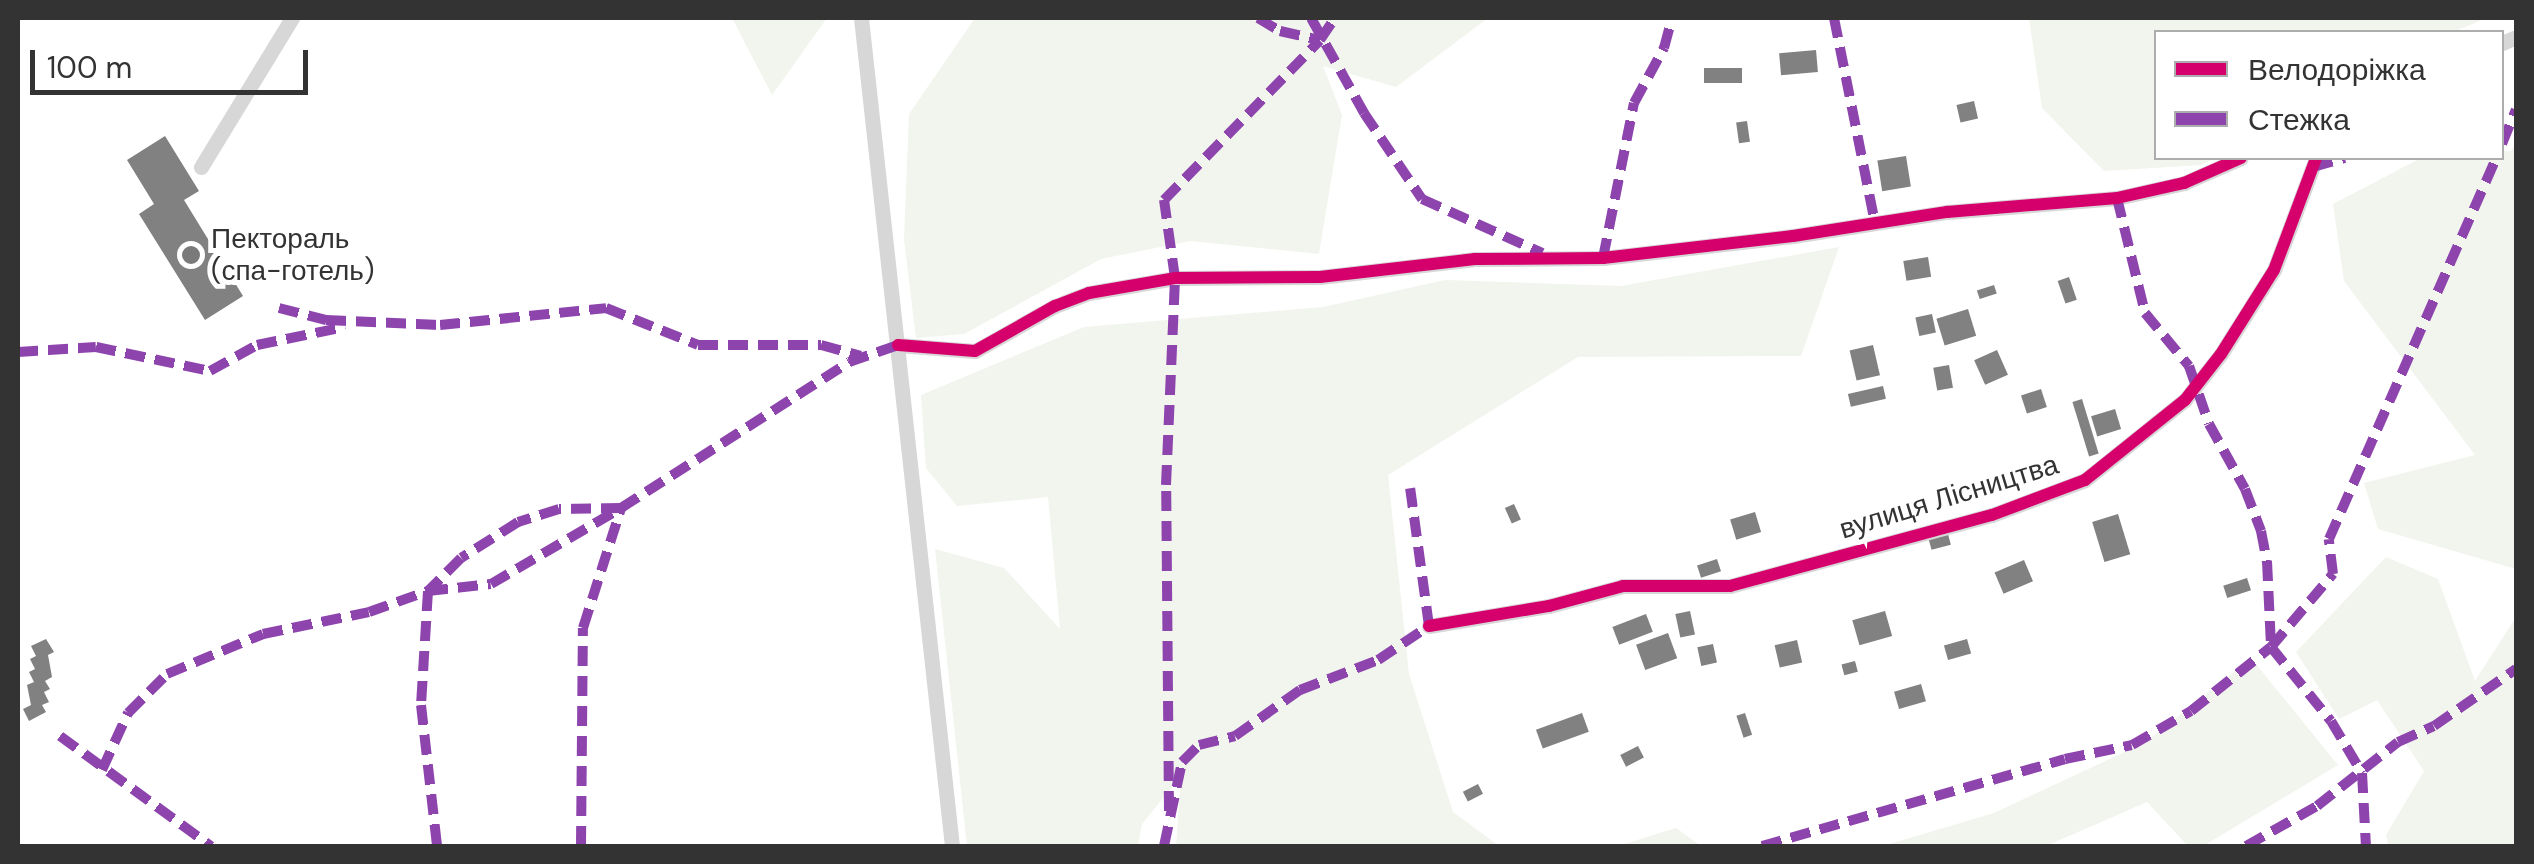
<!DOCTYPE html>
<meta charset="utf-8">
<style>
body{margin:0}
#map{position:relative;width:2534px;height:864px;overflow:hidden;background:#fff;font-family:"DM Sans",sans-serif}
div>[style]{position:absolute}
.green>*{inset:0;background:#f1f5ed}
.building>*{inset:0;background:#818181;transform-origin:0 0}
.street>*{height:15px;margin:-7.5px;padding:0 7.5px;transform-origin:7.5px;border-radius:7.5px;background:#d7d7d7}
.quiet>*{height:10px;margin-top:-5px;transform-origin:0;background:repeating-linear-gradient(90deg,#8e44ad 0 20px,transparent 0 30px)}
.cycleway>*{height:12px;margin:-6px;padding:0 6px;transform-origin:6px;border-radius:6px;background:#d6006c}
.dots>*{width:28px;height:28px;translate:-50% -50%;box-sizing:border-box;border:5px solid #fff;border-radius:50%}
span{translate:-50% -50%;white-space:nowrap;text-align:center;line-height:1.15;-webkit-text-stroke:10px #fff;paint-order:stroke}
.poi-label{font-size:28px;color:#333}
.left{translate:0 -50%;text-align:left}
.street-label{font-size:28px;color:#333}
.frame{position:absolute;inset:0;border:20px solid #333;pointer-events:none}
.legend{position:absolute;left:2154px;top:30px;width:350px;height:130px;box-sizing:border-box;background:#fff;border:2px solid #adadad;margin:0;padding:12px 18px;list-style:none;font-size:30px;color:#333}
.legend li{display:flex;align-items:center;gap:20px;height:50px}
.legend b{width:50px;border:2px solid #adadad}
.scale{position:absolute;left:30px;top:50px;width:278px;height:45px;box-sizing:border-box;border:5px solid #333;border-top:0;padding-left:12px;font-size:30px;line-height:35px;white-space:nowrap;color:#333;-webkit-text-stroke:8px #fff;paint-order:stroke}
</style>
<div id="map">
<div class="green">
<i style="clip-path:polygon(732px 18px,827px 18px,772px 95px)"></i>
<i style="clip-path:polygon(975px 18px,1488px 18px,1396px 87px,1323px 66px,1342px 115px,1319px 254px,1190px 241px,1101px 259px,964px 334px,916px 338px,904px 239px,909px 114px)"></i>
<i style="clip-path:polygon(2029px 18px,2487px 18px,2453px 32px,2156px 32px,2156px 158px,2215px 158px,2201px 165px,2104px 171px,2042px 108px)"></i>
<i style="clip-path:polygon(2516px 144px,2516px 569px,2378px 529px,2364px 483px,2475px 455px,2344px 281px,2333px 204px,2421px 158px,2502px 158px,2502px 151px,2511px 151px)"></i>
<i style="clip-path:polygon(1839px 247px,1801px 356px,1578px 357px,1388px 475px,1409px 674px,1453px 812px,1499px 846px,1176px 846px,1181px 776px,1142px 824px,1138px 846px,967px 846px,935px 549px,1004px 568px,1060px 629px,1048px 497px,957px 506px,926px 468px,921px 395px,1084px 327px,1323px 307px,1445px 280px,1621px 286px)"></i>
<i style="clip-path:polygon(2386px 557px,2438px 579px,2475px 681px,2516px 617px,2516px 846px,2388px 846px,2386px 835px,2424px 771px,2377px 700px,2339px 719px,2296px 652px)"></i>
<i style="clip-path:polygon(2251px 658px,2338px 765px,2203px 846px,2188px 846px,2147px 802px,2046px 846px,1883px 846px,1994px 813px,2146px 742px)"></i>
<i style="clip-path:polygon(1676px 828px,1701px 846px,1618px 846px)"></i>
</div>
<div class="building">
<i style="left:1816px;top:50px;width:22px;height:37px;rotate:85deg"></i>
<i style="left:1704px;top:68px;width:38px;height:15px"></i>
<i style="left:1974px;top:101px;width:18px;height:18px;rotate:77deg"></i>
<i style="left:1747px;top:121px;width:21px;height:11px;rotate:82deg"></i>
<i style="clip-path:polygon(165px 136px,199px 191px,184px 200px,243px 296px,205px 320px,139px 214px,154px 204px,127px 160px)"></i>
<i style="left:1906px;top:156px;width:31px;height:29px;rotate:81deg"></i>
<i style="left:1928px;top:257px;width:20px;height:25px;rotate:81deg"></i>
<i style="left:2069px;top:277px;width:24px;height:12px;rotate:71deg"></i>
<i style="left:1994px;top:285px;width:9px;height:18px;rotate:72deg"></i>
<i style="left:1968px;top:309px;width:28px;height:33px;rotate:73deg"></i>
<i style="left:1932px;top:314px;width:19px;height:17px;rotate:78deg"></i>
<i style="left:1873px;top:345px;width:31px;height:24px;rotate:77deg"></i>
<i style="left:1997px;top:350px;width:27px;height:25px;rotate:66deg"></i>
<i style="left:1949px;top:365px;width:23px;height:16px;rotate:80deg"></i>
<i style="left:1883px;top:386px;width:13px;height:36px;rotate:77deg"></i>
<i style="left:2041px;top:389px;width:19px;height:21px;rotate:72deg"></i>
<i style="left:2082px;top:399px;width:57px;height:10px;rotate:73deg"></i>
<i style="left:2115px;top:409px;width:21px;height:25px;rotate:73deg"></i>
<i style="left:1514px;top:504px;width:17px;height:10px;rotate:66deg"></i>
<i style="left:1755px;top:512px;width:21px;height:26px;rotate:73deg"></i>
<i style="left:2118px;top:514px;width:42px;height:27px;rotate:73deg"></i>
<i style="left:1948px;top:534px;width:11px;height:20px;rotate:75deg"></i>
<i style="left:1717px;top:559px;width:13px;height:21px;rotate:72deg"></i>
<i style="left:2024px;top:560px;width:23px;height:32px;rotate:67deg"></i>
<i style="left:2247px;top:578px;width:13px;height:25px;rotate:72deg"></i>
<i style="left:1690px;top:611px;width:24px;height:15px;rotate:78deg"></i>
<i style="left:1885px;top:611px;width:26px;height:34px;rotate:74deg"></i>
<i style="left:1646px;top:614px;width:19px;height:36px;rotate:69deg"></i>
<i style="left:1668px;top:633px;width:27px;height:34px;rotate:70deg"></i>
<i style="clip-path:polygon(46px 639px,54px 652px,48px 655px,52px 677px,45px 681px,50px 689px,44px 692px,49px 702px,42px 705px,46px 712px,29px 721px,23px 709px,31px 705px,27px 685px,34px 682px,29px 672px,35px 669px,30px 659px,36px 656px,31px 646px)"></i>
<i style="left:1967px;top:639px;width:15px;height:24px;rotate:74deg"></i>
<i style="left:1797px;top:640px;width:23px;height:23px;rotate:77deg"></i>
<i style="left:1713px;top:644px;width:19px;height:16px;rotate:78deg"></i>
<i style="left:1855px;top:661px;width:11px;height:14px;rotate:75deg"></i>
<i style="left:1921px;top:684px;width:18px;height:28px;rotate:74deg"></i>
<i style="left:1582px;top:713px;width:20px;height:49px;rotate:70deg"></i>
<i style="left:1745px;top:713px;width:23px;height:9px;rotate:72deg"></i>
<i style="left:1638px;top:746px;width:13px;height:20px;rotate:63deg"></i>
<i style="left:1478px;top:784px;width:11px;height:17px;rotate:63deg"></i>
</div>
<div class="street">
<i style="left:861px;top:18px;width:833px;rotate:83.73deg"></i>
<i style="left:2502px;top:43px;width:15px;rotate:-23deg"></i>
<i style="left:201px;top:167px;width:175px;rotate:-58.6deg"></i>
<i style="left:898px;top:345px;width:77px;rotate:4.5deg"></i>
<i style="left:975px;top:351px;width:92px;rotate:-29.4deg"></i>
<i style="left:1055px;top:306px;width:36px;rotate:-21deg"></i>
<i style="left:1089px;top:293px;width:87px;rotate:-9.9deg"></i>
<i style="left:1175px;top:278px;width:145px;rotate:-0.4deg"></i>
<i style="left:1320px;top:277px;width:156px;rotate:-6.6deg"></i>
<i style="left:1475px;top:259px;width:128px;rotate:-0.4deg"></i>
<i style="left:1603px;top:258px;width:191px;rotate:-6.6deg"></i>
<i style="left:1793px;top:236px;width:156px;rotate:-8.9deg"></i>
<i style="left:1947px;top:212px;width:171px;rotate:-4.7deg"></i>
<i style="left:2117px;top:198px;width:69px;rotate:-12.6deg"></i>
<i style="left:2184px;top:183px;width:62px;rotate:-23.7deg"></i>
<i style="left:1429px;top:626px;width:122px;rotate:-9.5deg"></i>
<i style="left:1549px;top:606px;width:77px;rotate:-15.1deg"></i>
<i style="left:1623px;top:586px;width:107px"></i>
<i style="left:1730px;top:586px;width:271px;rotate:-15.2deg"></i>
<i style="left:1992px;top:515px;width:99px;rotate:-20.6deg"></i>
<i style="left:2085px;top:480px;width:128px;rotate:-38.7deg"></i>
<i style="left:2185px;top:400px;width:58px;rotate:-52deg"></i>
<i style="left:2221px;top:354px;width:99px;rotate:-57.8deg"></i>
<i style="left:2274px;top:270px;width:120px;rotate:-69.4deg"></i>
</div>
<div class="quiet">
<i style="left:1258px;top:18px;width:26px;rotate:31deg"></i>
<i style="left:1280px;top:31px;width:41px;rotate:12.7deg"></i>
<i style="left:1311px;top:18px;width:109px;rotate:60.8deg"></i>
<i style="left:1364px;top:113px;width:104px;rotate:56deg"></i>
<i style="left:1422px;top:199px;width:132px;rotate:24.2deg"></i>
<i style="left:1834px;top:18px;width:209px;rotate:78.7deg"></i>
<i style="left:2502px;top:144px;width:37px;rotate:-68deg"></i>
<i style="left:2313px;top:167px;width:33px;rotate:-16deg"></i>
<i style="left:2117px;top:198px;width:118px;rotate:76.3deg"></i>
<i style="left:2145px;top:313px;width:69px;rotate:50.3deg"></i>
<i style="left:2189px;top:366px;width:61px;rotate:71deg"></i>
<i style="left:2209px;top:424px;width:74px;rotate:61deg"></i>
<i style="left:2245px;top:489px;width:45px;rotate:69.1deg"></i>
<i style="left:2261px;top:531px;width:31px;rotate:79deg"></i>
<i style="left:2267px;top:561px;width:86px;rotate:87.3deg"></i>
<i style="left:2271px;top:647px;width:95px;rotate:51deg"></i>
<i style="left:2331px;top:721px;width:61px;rotate:59.2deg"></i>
<i style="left:2362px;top:773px;width:73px;rotate:86.9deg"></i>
<i style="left:1603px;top:258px;width:158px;rotate:-78.7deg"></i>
<i style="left:1634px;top:103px;width:63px;rotate:-61.4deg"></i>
<i style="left:1664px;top:48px;width:31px;rotate:-75deg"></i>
<i style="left:279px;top:308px;width:49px;rotate:14.3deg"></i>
<i style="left:326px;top:320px;width:114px;rotate:2.5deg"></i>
<i style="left:440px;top:325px;width:167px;rotate:-5.8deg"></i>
<i style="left:606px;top:308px;width:99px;rotate:21.9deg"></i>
<i style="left:698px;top:345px;width:123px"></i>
<i style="left:821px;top:345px;width:41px;rotate:15.4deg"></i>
<i style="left:18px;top:352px;width:78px;rotate:-3.7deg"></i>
<i style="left:96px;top:347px;width:116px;rotate:11.9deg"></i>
<i style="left:210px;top:371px;width:54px;rotate:-29deg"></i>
<i style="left:257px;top:345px;width:90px;rotate:-11.6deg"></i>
<i style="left:60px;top:736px;width:187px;rotate:36.1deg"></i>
<i style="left:102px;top:770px;width:63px;rotate:-65.5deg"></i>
<i style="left:128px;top:713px;width:55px;rotate:-45deg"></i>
<i style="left:167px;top:674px;width:104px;rotate:-22.6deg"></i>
<i style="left:263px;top:634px;width:108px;rotate:-11.7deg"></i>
<i style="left:369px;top:612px;width:63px;rotate:-19.6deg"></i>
<i style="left:428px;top:591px;width:63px;rotate:-6.3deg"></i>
<i style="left:491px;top:584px;width:151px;rotate:-30.3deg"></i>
<i style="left:621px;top:508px;width:62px;rotate:179.1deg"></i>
<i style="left:559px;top:509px;width:43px;rotate:162.4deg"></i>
<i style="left:518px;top:522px;width:67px;rotate:147.7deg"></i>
<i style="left:461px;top:558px;width:47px;rotate:135deg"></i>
<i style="left:428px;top:591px;width:114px;rotate:93.5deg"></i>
<i style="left:421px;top:705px;width:142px;rotate:83.5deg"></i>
<i style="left:1169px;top:811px;width:326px;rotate:-90.5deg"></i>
<i style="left:1166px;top:485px;width:207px;rotate:-87.5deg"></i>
<i style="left:1175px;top:278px;width:79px;rotate:-98deg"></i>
<i style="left:1164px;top:200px;width:223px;rotate:-45.7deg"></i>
<i style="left:1320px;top:40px;width:27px;rotate:-56deg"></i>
<i style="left:581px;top:846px;width:218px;rotate:-89.5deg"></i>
<i style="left:583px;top:628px;width:126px;rotate:-72.4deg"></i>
<i style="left:621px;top:508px;width:271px;rotate:-32.6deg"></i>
<i style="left:849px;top:362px;width:52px;rotate:-19.1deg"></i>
<i style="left:1164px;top:846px;width:86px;rotate:-77.9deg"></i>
<i style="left:1182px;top:762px;width:24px;rotate:-45deg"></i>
<i style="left:1199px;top:745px;width:37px;rotate:-14deg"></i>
<i style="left:1235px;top:736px;width:80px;rotate:-35.3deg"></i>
<i style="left:1300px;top:690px;width:84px;rotate:-21deg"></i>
<i style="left:1378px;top:660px;width:61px;rotate:-33.7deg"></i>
<i style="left:1429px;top:626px;width:139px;rotate:-97.8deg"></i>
<i style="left:1762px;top:846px;width:315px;rotate:-16deg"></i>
<i style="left:2065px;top:759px;width:68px;rotate:-11.8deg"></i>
<i style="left:2132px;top:745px;width:68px;rotate:-30deg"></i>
<i style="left:2191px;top:711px;width:102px;rotate:-38.7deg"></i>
<i style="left:2271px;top:647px;width:96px;rotate:-49.7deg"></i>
<i style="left:2333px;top:574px;width:35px;rotate:-97deg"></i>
<i style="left:2329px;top:539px;width:416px;rotate:-66.3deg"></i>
<i style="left:2246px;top:846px;width:81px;rotate:-29.4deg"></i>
<i style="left:2317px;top:806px;width:103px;rotate:-38.3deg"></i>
<i style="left:2398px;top:742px;width:39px;rotate:-24deg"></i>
<i style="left:2434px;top:726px;width:100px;rotate:-34.8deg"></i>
</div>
<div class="cycleway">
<i style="left:898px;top:345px;width:77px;rotate:4.5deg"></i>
<i style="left:975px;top:351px;width:92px;rotate:-29.4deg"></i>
<i style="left:1055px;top:306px;width:36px;rotate:-21deg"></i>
<i style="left:1089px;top:293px;width:87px;rotate:-9.9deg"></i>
<i style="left:1175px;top:278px;width:145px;rotate:-0.4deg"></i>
<i style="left:1320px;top:277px;width:156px;rotate:-6.6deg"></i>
<i style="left:1475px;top:259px;width:128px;rotate:-0.4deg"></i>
<i style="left:1603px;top:258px;width:191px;rotate:-6.6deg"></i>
<i style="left:1793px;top:236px;width:156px;rotate:-8.9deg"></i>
<i style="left:1947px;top:212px;width:171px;rotate:-4.7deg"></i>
<i style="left:2117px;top:198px;width:69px;rotate:-12.6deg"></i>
<i style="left:2184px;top:183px;width:62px;rotate:-23.7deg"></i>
<i style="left:1429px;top:626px;width:122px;rotate:-9.5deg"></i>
<i style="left:1549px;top:606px;width:77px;rotate:-15.1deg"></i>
<i style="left:1623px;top:586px;width:107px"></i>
<i style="left:1730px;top:586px;width:271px;rotate:-15.2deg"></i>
<i style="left:1992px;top:515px;width:99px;rotate:-20.6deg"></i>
<i style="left:2085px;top:480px;width:128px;rotate:-38.7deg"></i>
<i style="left:2185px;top:400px;width:58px;rotate:-52deg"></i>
<i style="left:2221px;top:354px;width:99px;rotate:-57.8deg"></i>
<i style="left:2274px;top:270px;width:120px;rotate:-69.4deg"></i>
</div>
<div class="dots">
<i style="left:191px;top:255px;background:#7a7a7a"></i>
</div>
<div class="poi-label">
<span class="left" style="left:211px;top:255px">Пектораль<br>(спа-готель)</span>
</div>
<div class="street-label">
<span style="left:1949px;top:497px;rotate:-17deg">вулиця Лісництва</span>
</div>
<div class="frame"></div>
<ul class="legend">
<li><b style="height:12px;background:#d6006c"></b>Велодоріжка</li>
<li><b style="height:12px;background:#8e44ad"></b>Стежка</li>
</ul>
<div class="scale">100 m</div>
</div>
